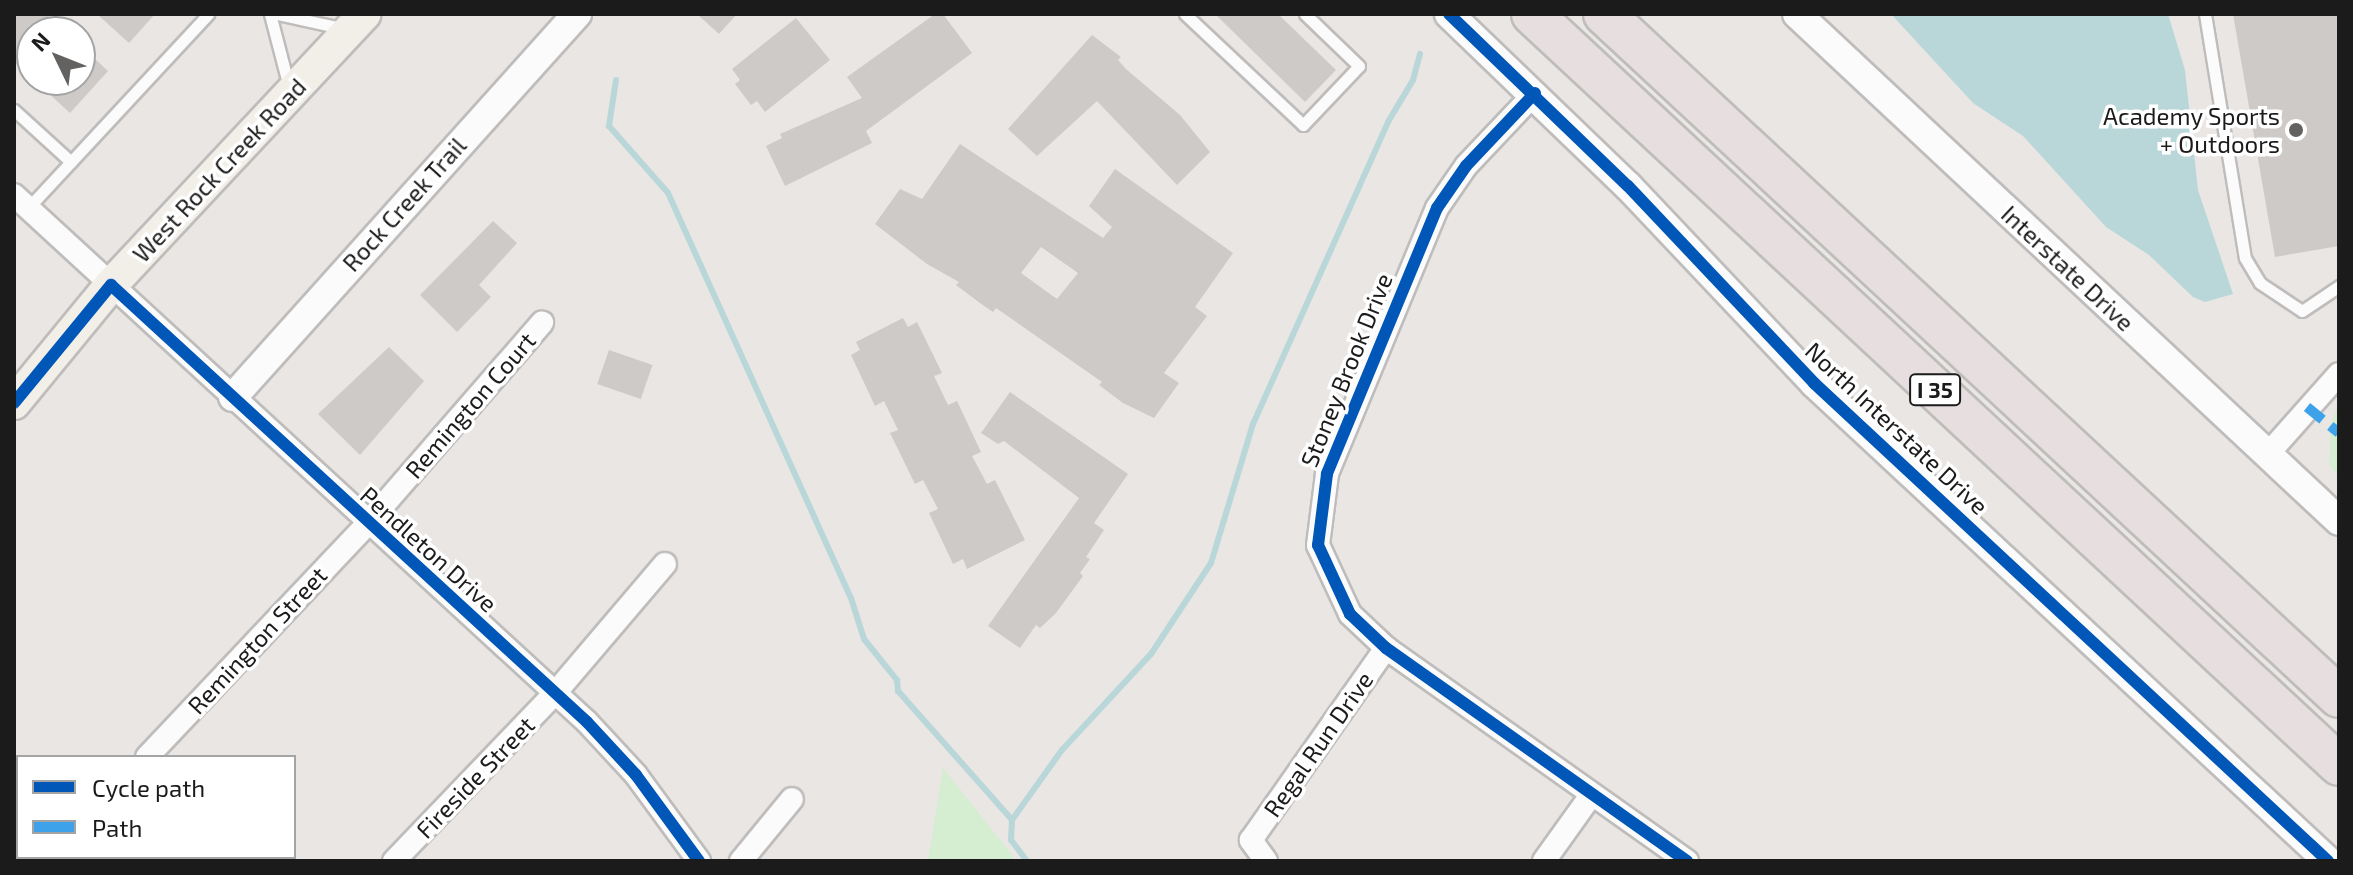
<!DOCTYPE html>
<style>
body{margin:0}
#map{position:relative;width:2353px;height:875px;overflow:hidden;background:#e9e6e3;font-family:"Exo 2",sans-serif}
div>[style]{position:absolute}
.park>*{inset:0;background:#d5edd0}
.water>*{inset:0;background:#b9d7d9}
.stream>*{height:6px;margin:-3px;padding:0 3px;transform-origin:3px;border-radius:3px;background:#b9d7d9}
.building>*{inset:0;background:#cecac8;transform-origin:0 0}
.roads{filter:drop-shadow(2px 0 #bfbdbc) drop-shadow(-2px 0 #bfbdbc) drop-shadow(0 2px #bfbdbc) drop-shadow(0 -2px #bfbdbc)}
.service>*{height:11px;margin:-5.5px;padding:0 5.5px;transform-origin:5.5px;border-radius:5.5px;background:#fcfbfb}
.minor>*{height:22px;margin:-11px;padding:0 11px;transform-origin:11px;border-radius:11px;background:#fcfbfb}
.tertiary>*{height:28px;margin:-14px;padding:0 14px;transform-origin:14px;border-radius:14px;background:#fcfbfb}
.secondary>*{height:32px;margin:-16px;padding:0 16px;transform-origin:16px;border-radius:16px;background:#f2efe9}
.motorway>*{height:40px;margin:-20px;padding:0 20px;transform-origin:20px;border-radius:20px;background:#e7dee0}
.quiet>*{height:10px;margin-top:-5px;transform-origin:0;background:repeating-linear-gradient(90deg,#3da2ea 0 20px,transparent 0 30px)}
.cycleway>*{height:12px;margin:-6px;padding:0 6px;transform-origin:6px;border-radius:6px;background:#0057b8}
.dots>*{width:22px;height:22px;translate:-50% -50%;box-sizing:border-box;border:4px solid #fff;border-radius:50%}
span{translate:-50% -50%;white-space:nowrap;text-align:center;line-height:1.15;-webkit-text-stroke:7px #fff;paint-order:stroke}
.shield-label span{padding:2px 6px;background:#fff;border:2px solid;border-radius:6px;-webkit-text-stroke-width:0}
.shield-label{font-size:22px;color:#1b1b1b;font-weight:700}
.poi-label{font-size:24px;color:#1b1b1b}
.right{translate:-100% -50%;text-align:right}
.street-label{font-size:24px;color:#1b1b1b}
.frame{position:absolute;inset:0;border:16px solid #1b1b1b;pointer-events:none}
.legend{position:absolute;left:16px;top:755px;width:280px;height:104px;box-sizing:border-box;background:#fff;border:2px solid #a4a4a4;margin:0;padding:10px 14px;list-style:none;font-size:24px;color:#1b1b1b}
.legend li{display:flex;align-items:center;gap:16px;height:40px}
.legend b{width:40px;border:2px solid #a4a4a4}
.north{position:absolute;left:16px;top:16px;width:80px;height:80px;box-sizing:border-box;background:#fff;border:2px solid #a4a4a4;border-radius:50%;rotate:313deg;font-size:22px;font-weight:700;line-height:32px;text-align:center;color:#1b1b1b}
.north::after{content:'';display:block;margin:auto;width:28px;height:36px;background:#636261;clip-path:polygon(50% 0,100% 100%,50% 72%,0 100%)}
</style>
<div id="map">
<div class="park">
<i style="clip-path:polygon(2339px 405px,2339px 477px,2329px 464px,2331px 424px)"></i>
<i style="clip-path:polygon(943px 768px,1017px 861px,928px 861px)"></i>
</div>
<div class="water">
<i style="clip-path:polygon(1891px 14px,2168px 14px,2185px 70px,2198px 190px,2233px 294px,2205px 302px,2193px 297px,2149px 255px,2106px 227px,2023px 136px,1973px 103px)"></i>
</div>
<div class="stream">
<i style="left:616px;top:80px;width:47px;rotate:98.7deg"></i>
<i style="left:609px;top:126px;width:89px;rotate:48.6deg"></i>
<i style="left:668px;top:193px;width:444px;rotate:65.7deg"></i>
<i style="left:851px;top:598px;width:43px;rotate:72.4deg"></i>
<i style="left:864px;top:639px;width:53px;rotate:51.2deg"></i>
<i style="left:897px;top:680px;width:11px;rotate:85deg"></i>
<i style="left:898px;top:691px;width:172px;rotate:48.5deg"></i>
<i style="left:1027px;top:861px;width:26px;rotate:-127deg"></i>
<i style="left:1011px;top:840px;width:20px;rotate:-87deg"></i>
<i style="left:1012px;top:820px;width:86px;rotate:-54.5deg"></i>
<i style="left:1062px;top:750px;width:131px;rotate:-47.2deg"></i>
<i style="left:1151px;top:654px;width:109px;rotate:-56.6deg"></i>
<i style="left:1211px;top:563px;width:145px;rotate:-73.2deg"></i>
<i style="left:1253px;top:424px;width:331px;rotate:-65.9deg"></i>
<i style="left:1388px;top:122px;width:49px;rotate:-59.2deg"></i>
<i style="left:1413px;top:80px;width:27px;rotate:-75deg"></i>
</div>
<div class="building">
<i style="clip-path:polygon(14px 14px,46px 14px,66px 32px,32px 32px,32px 78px,14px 62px)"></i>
<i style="clip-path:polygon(97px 14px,155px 14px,129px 43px)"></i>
<i style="clip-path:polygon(697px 14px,737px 14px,719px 34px)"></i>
<i style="clip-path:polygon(935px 14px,943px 14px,972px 53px,866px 131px,872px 143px,785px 186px,766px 146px,782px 138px,780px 134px,862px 98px,847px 77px)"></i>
<i style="clip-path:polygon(1215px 14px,1278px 14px,1336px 70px,1305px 102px)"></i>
<i style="clip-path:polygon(2233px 14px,2339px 14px,2339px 246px,2275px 257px)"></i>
<i style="clip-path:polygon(796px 18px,830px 60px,765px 112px,757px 101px,751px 105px,735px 84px,740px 80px,732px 69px)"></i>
<i style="clip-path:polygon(1092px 35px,1121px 57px,1118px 60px,1126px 69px,1180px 115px,1210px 152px,1177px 185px,1097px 101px,1037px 156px,1008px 129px)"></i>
<i style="clip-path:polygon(80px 45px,108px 71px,70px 113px,34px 80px,80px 80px)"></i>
<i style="clip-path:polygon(evenodd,960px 144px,1103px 238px,1112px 227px,1089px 206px,1115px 169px,1233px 253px,1195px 307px,1207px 316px,1164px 373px,1179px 383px,1154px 418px,1123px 403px,1099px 385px,1102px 382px,996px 308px,993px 312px,980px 303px,956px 285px,959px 282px,927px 264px,875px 224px,900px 189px,922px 199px,960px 144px,1041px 247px,1078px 273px,1057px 299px,1021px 273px,1041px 247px)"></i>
<i style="clip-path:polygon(493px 221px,517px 243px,479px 285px,491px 297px,457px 332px,420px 295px)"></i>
<i style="clip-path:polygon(903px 318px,908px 327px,917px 322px,942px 373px,934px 376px,948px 405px,957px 401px,981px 452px,972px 456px,987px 484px,995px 480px,1025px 540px,967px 569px,963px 559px,953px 564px,929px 513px,938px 509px,923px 480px,915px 484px,890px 433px,898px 430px,884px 401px,875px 406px,851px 355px,860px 350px,856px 342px)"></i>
<i style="clip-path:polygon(389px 347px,424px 381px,360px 455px,318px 414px)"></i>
<i style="left:609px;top:350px;width:46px;height:36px;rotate:19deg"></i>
<i style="clip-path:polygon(1010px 392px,1128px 474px,1094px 523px,1104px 530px,1086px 557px,1090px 559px,1080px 573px,1083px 576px,1056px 613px,1040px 628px,1036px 625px,1020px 648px,988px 626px,1079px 498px,1004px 441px,998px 444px,981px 433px)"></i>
</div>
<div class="roads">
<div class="service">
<i style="left:270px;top:14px;width:75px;rotate:75.4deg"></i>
<i style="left:277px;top:14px;width:71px;rotate:12.3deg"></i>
<i style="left:1185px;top:14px;width:162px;rotate:43.2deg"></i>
<i style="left:1303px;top:125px;width:81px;rotate:-46.5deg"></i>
<i style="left:1359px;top:66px;width:75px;rotate:-136.1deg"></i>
<i style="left:2205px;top:14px;width:247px;rotate:80.7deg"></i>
<i style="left:2245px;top:258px;width:29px;rotate:59deg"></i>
<i style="left:2260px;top:283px;width:50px;rotate:33.7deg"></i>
<i style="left:2302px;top:311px;width:45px;rotate:-34deg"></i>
<i style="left:14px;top:110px;width:77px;rotate:42.4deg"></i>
<i style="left:28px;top:208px;width:265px;rotate:-47.1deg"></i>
</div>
<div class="minor">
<i style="left:1535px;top:93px;width:100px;rotate:133.4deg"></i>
<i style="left:1466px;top:166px;width:51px;rotate:124.6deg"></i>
<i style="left:1437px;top:208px;width:288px;rotate:112.5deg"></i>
<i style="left:1327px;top:474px;width:72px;rotate:97.2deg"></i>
<i style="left:1318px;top:545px;width:76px;rotate:65.1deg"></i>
<i style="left:1350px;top:614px;width:50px;rotate:43.4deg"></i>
<i style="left:1386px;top:648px;width:369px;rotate:35.3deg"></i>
<i style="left:14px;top:195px;width:778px;rotate:42.61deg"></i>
<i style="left:587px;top:722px;width:72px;rotate:47.2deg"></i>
<i style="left:636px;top:775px;width:107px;rotate:53.8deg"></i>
<i style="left:2267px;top:455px;width:108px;rotate:-48.4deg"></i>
<i style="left:147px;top:757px;width:320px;rotate:-46.6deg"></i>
<i style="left:367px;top:524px;width:267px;rotate:-49deg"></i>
<i style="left:52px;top:861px;width:6px;rotate:-45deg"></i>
<i style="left:394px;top:861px;width:234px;rotate:-46.2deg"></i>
<i style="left:556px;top:692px;width:168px;rotate:-49.6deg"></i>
<i style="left:741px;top:861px;width:80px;rotate:-50.6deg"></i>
<i style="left:1266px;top:861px;width:26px;rotate:-126deg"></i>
<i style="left:1251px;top:840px;width:235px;rotate:-54.9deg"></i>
<i style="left:1544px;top:861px;width:82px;rotate:-54.4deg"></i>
</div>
<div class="tertiary">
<i style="left:1449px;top:14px;width:248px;rotate:43.9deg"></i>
<i style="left:1628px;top:186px;width:271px;rotate:46.6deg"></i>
<i style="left:1814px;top:383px;width:702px;rotate:42.92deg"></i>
<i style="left:1797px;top:14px;width:742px;rotate:43.09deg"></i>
<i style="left:233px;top:397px;width:515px;rotate:-48.07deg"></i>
</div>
<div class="secondary">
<i style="left:14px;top:403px;width:153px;rotate:-50.6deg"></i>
<i style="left:111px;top:285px;width:371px;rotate:-46.9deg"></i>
</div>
<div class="motorway">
<i style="left:1532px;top:14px;width:1102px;rotate:42.94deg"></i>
<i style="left:1604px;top:14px;width:1003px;rotate:42.9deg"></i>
</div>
</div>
<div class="quiet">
<i style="left:2307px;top:407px;width:41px;rotate:39.1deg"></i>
</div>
<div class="cycleway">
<i style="left:1449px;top:14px;width:248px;rotate:43.9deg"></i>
<i style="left:1628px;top:186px;width:271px;rotate:46.6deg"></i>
<i style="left:1814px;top:383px;width:702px;rotate:42.92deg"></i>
<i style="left:1535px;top:93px;width:100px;rotate:133.4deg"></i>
<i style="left:1466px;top:166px;width:51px;rotate:124.6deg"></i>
<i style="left:1437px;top:208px;width:288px;rotate:112.5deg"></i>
<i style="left:1327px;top:474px;width:72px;rotate:97.2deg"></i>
<i style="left:1318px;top:545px;width:76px;rotate:65.1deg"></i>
<i style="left:1350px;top:614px;width:50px;rotate:43.4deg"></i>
<i style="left:1386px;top:648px;width:369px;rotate:35.3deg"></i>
<i style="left:14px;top:403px;width:153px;rotate:-50.6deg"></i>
<i style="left:111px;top:285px;width:646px;rotate:42.55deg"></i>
<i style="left:587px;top:722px;width:72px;rotate:47.2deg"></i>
<i style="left:636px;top:775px;width:107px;rotate:53.8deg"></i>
</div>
<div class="dots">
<i style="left:2296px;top:130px;background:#636261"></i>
</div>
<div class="shield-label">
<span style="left:1935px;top:390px">I 35</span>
</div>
<div class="poi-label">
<span class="right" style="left:2280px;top:130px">Academy Sports<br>+ Outdoors</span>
</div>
<div class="street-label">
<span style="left:219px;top:170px;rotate:-47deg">West Rock Creek Road</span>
<span style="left:404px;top:204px;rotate:-48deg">Rock Creek Trail</span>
<span style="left:2068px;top:268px;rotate:43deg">Interstate Drive</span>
<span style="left:1346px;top:370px;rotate:-68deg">Stoney Brook Drive</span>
<span style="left:470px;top:405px;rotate:-49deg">Remington Court</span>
<span style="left:1897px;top:428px;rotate:43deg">North Interstate Drive</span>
<span style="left:429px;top:549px;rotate:42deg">Pendleton Drive</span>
<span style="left:257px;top:640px;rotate:-47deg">Remington Street</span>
<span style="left:1318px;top:744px;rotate:-55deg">Regal Run Drive</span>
<span style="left:475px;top:777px;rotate:-46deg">Fireside Street</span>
</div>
<div class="frame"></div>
<ul class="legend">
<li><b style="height:10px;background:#0057b8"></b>Cycle path</li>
<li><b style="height:10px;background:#3da2ea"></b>Path</li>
</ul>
<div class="north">N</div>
</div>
